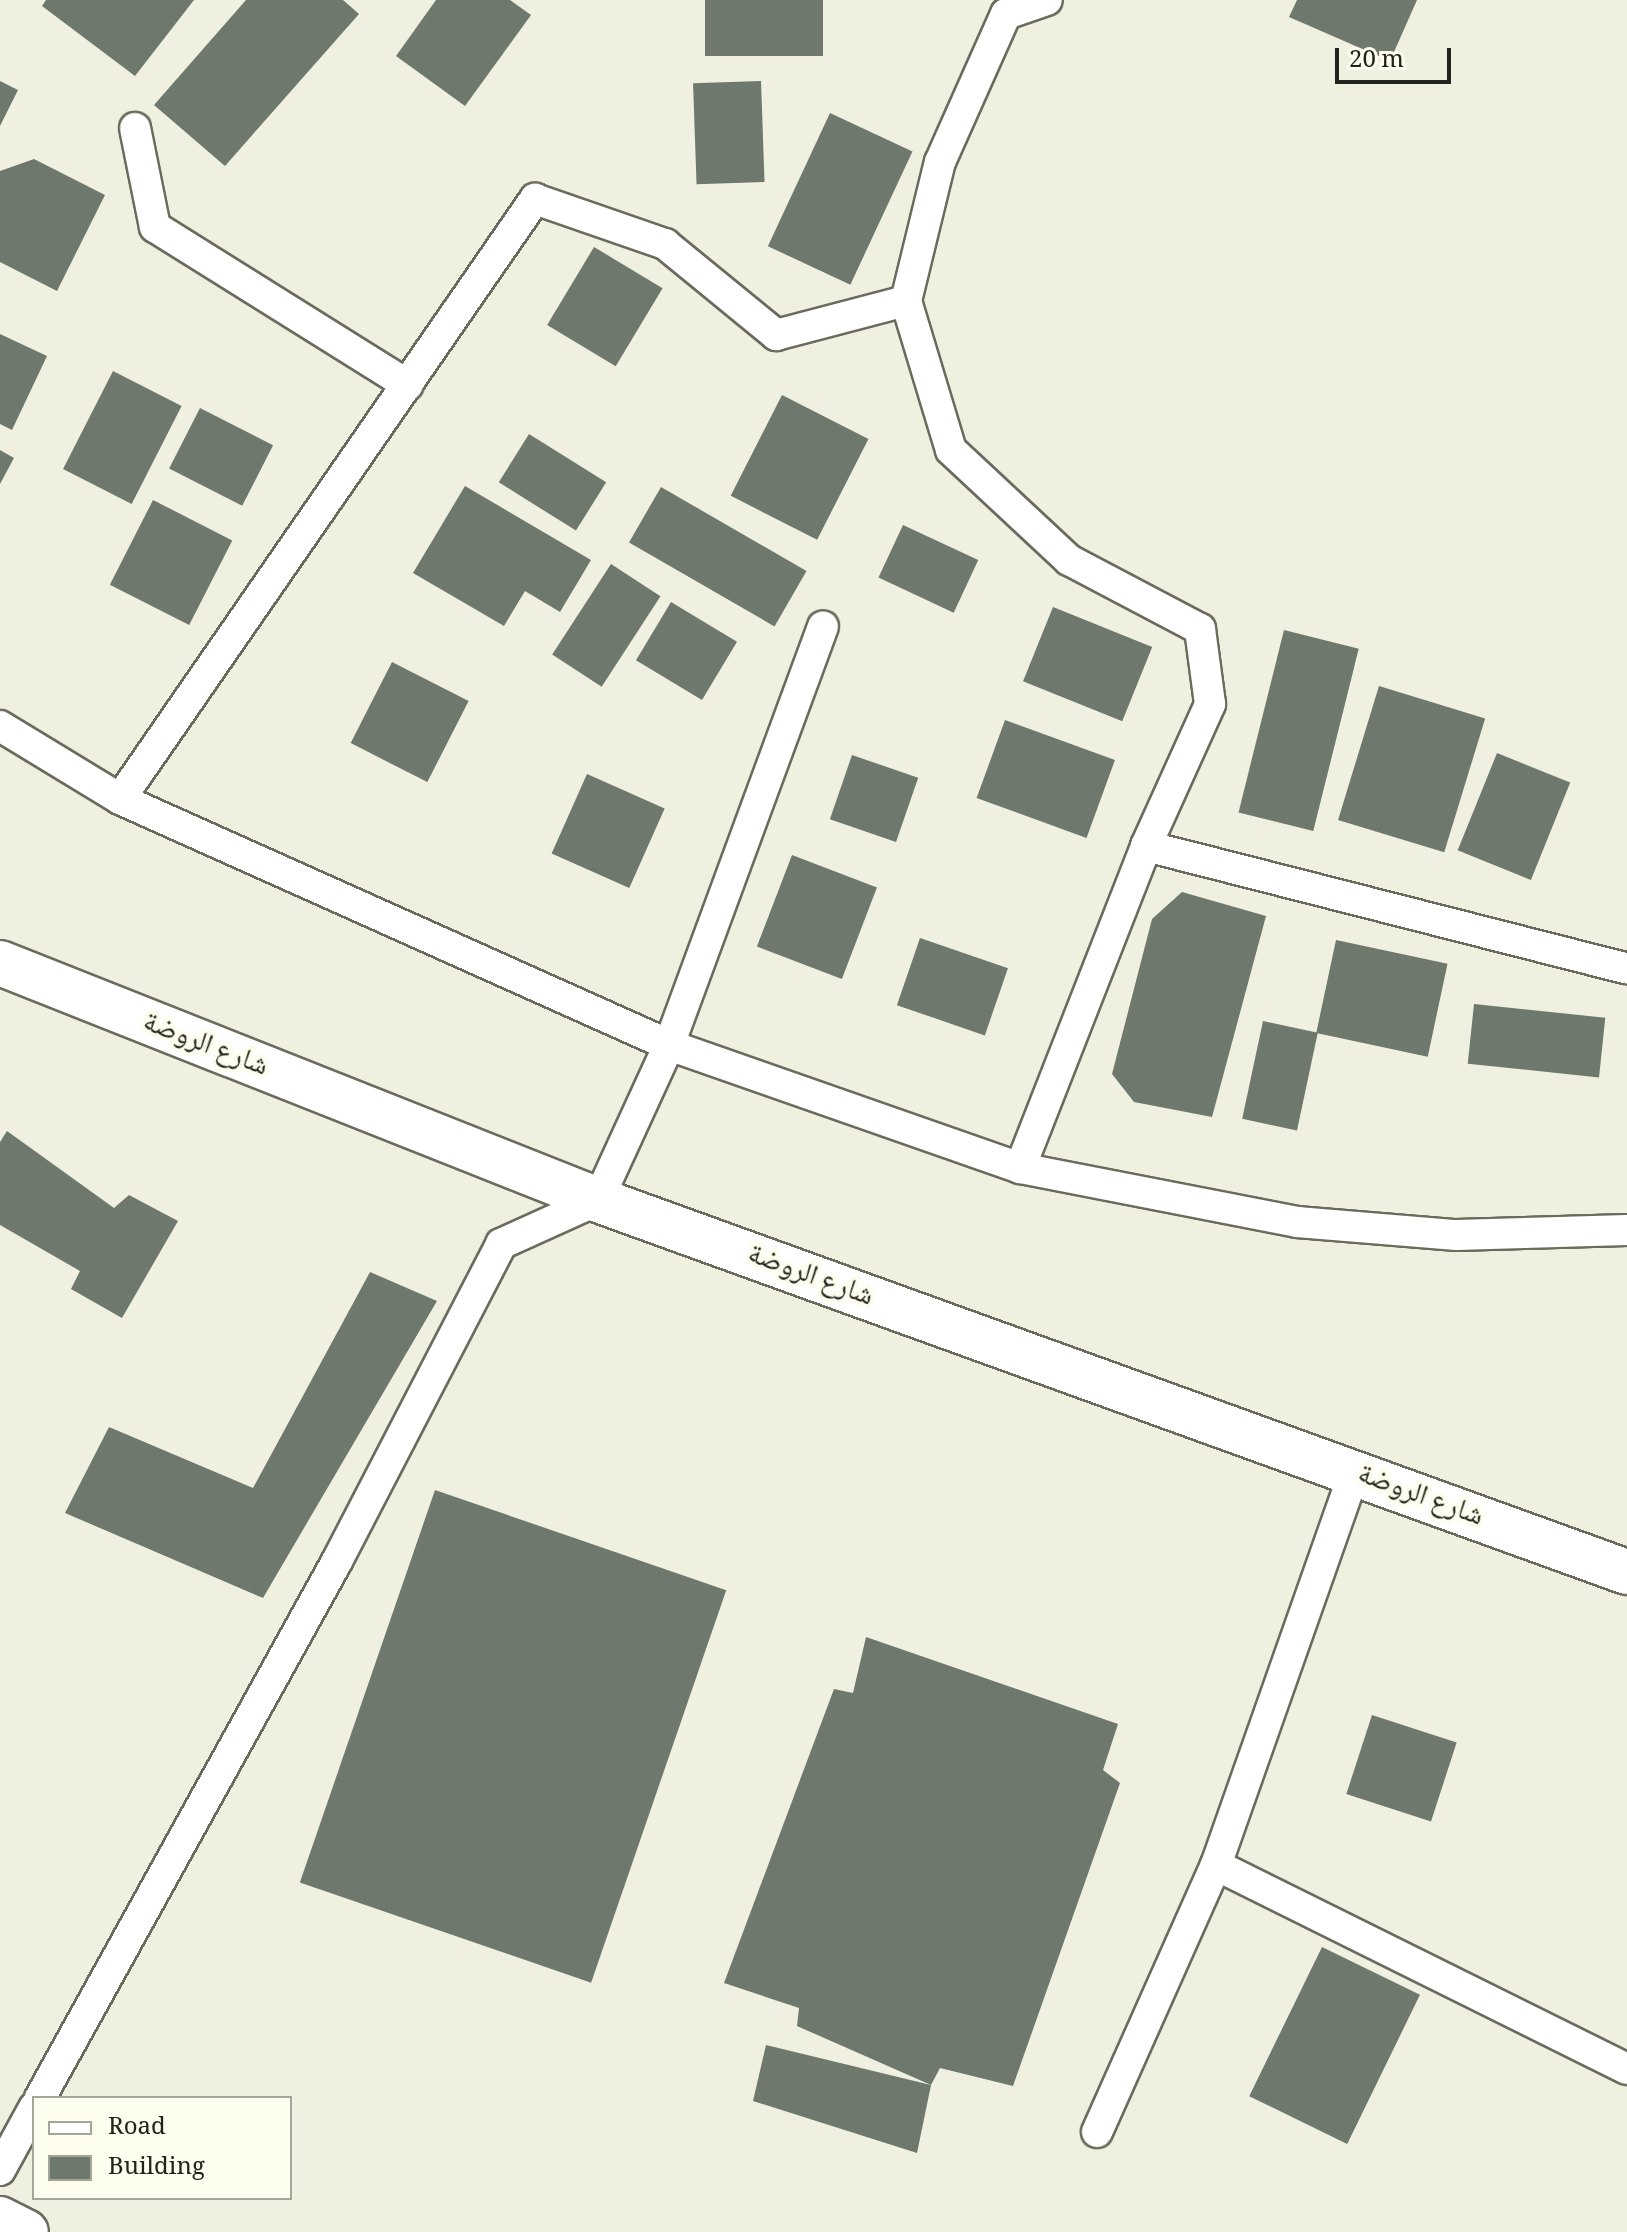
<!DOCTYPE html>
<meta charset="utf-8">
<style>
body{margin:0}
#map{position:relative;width:1627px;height:2232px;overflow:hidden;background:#eff0df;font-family:Georgia,"Noto Naskh Arabic",serif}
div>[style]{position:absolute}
.building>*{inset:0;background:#6e786d;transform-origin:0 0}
.roads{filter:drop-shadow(2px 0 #6a6b5d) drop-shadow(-2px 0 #6a6b5d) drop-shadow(0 2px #6a6b5d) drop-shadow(0 -2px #6a6b5d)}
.street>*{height:30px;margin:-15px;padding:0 15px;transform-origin:15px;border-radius:15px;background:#fff}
.secondary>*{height:44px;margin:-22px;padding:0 22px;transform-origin:22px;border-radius:22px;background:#fff}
span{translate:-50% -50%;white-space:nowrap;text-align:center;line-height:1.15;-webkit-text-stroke:8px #fcfded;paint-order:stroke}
.street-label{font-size:28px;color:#23231d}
.legend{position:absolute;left:32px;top:2096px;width:260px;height:104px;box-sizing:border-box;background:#fcfded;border:2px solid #a5a69a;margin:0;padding:10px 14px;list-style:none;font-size:24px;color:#23231d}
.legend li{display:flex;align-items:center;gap:16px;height:40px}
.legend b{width:40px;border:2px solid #a5a69a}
.scale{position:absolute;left:1335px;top:48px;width:116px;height:36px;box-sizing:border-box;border:4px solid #23231d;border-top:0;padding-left:10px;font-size:24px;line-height:28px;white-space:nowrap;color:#23231d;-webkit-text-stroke:6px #fcfded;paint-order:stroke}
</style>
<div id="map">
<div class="building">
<i style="clip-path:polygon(46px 0,194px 0,135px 76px,42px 6px)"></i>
<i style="clip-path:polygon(246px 0,343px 0,359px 14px,225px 166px,154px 105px)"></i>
<i style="clip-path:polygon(436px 0,510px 0,531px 15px,465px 106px,396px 56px)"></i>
<i style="left:705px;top:0;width:118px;height:56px"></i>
<i style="clip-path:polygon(1297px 0,1417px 0,1390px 61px,1289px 17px)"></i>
<i style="clip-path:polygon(0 81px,18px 90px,0 126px)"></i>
<i style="left:761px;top:81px;width:101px;height:68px;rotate:88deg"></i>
<i style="left:830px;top:113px;width:91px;height:147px;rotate:25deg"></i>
<i style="clip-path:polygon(34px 159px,105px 195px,57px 291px,0 262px,0 171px)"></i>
<i style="left:594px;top:247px;width:80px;height:91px;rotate:31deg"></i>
<i style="clip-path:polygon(0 334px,47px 356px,12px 430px,0 424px)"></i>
<i style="left:113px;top:371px;width:77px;height:110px;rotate:27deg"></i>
<i style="left:782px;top:395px;width:97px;height:113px;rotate:27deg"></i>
<i style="left:200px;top:408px;width:82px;height:68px;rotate:27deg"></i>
<i style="left:529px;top:434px;width:91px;height:57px;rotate:32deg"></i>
<i style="clip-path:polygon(0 450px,14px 458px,0 484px)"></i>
<i style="clip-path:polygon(465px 486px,591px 560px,560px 612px,525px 591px,504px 626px,413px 573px)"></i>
<i style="left:661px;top:487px;width:168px;height:64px;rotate:30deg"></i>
<i style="left:153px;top:500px;width:89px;height:95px;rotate:27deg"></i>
<i style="left:903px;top:525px;width:83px;height:58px;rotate:25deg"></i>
<i style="left:611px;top:564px;width:59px;height:108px;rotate:33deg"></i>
<i style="left:671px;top:602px;width:77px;height:68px;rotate:31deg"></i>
<i style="left:1053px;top:607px;width:107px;height:80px;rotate:22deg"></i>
<i style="left:1284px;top:630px;width:77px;height:188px;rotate:14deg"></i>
<i style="left:392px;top:662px;width:86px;height:91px;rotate:27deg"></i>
<i style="left:1379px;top:686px;width:111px;height:140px;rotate:17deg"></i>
<i style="left:1005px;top:720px;width:117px;height:83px;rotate:20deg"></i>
<i style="left:1497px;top:753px;width:79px;height:105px;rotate:22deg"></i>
<i style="left:852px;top:755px;width:70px;height:68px;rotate:19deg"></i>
<i style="left:587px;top:774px;width:85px;height:87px;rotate:24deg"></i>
<i style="left:792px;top:855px;width:91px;height:98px;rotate:21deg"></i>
<i style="clip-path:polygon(1182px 892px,1266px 916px,1212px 1117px,1134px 1102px,1112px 1074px,1152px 919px)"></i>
<i style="left:920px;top:938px;width:93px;height:71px;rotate:19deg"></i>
<i style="left:1336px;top:940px;width:114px;height:95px;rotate:12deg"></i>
<i style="left:1474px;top:1004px;width:132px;height:60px;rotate:6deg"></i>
<i style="left:1263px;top:1021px;width:56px;height:100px;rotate:12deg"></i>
<i style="clip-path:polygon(7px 1131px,114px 1208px,129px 1195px,178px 1221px,122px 1318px,71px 1289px,80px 1271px,0 1225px,0 1142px)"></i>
<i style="clip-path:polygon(370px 1272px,437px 1301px,263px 1598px,65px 1513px,109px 1427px,253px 1488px)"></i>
<i style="left:435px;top:1490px;width:308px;height:415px;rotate:19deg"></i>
<i style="clip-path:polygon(866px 1637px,1118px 1724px,1103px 1770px,1120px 1783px,1013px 2086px,940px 2068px,931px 2085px,797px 2026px,799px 2008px,724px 1983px,834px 1689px,853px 1693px)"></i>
<i style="left:1372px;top:1715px;width:89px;height:83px;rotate:18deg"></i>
<i style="left:1322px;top:1947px;width:109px;height:166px;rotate:26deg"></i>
<i style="clip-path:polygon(766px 2045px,931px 2085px,917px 2153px,753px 2101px)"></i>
</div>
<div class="roads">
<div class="street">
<i style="left:135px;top:128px;width:101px;rotate:78.6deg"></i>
<i style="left:155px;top:227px;width:298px;rotate:32deg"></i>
<i style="left:0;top:726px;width:140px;rotate:31.3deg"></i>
<i style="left:120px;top:799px;width:602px;rotate:24.14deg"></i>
<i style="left:669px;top:1045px;width:372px;rotate:19.3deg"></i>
<i style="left:1020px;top:1168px;width:282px;rotate:11deg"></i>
<i style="left:1297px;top:1222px;width:160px;rotate:4.7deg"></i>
<i style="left:1456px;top:1235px;width:171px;rotate:-1.7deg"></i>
<i style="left:120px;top:799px;width:730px;rotate:-55.33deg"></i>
<i style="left:535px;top:199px;width:138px;rotate:19.1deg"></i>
<i style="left:665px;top:244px;width:144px;rotate:39.3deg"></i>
<i style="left:776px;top:335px;width:134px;rotate:-14.7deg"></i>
<i style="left:1146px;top:846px;width:496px;rotate:14.3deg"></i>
<i style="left:1020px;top:1168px;width:346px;rotate:-68.6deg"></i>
<i style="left:1146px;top:846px;width:156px;rotate:-65.7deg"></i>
<i style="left:1210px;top:704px;width:76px;rotate:-97.6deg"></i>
<i style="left:1200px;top:629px;width:148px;rotate:-152.2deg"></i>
<i style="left:1069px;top:560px;width:161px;rotate:-137deg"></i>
<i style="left:951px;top:450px;width:156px;rotate:-106.8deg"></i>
<i style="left:906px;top:301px;width:143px;rotate:-76.3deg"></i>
<i style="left:940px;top:162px;width:162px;rotate:-66deg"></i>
<i style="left:1006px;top:14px;width:43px;rotate:-18.9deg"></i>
<i style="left:1216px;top:1865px;width:459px;rotate:26.4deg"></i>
<i style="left:40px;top:2098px;width:614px;rotate:-61.05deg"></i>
<i style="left:337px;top:1561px;width:357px;rotate:-62.6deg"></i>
<i style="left:501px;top:1244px;width:107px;rotate:-24.4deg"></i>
<i style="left:598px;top:1200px;width:170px;rotate:-65.4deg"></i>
<i style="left:669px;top:1045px;width:446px;rotate:-69.8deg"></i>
<i style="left:1097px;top:2132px;width:292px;rotate:-66deg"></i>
<i style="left:1216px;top:1865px;width:416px;rotate:-70.6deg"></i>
<i style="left:0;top:2170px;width:71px;rotate:-61.3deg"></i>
</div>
<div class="secondary">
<i style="left:0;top:963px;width:643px;rotate:21.62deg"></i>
<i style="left:598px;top:1200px;width:1094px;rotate:19.88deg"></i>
<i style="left:0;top:2219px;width:29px;rotate:27deg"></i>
</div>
</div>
<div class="street-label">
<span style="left:205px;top:1046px;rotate:21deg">شارع الروضة</span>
<span style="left:810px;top:1277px;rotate:20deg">شارع الروضة</span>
<span style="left:1420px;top:1497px;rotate:20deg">شارع الروضة</span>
</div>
<ul class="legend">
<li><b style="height:10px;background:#fff"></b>Road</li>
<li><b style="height:22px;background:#6e786d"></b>Building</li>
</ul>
<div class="scale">20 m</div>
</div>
